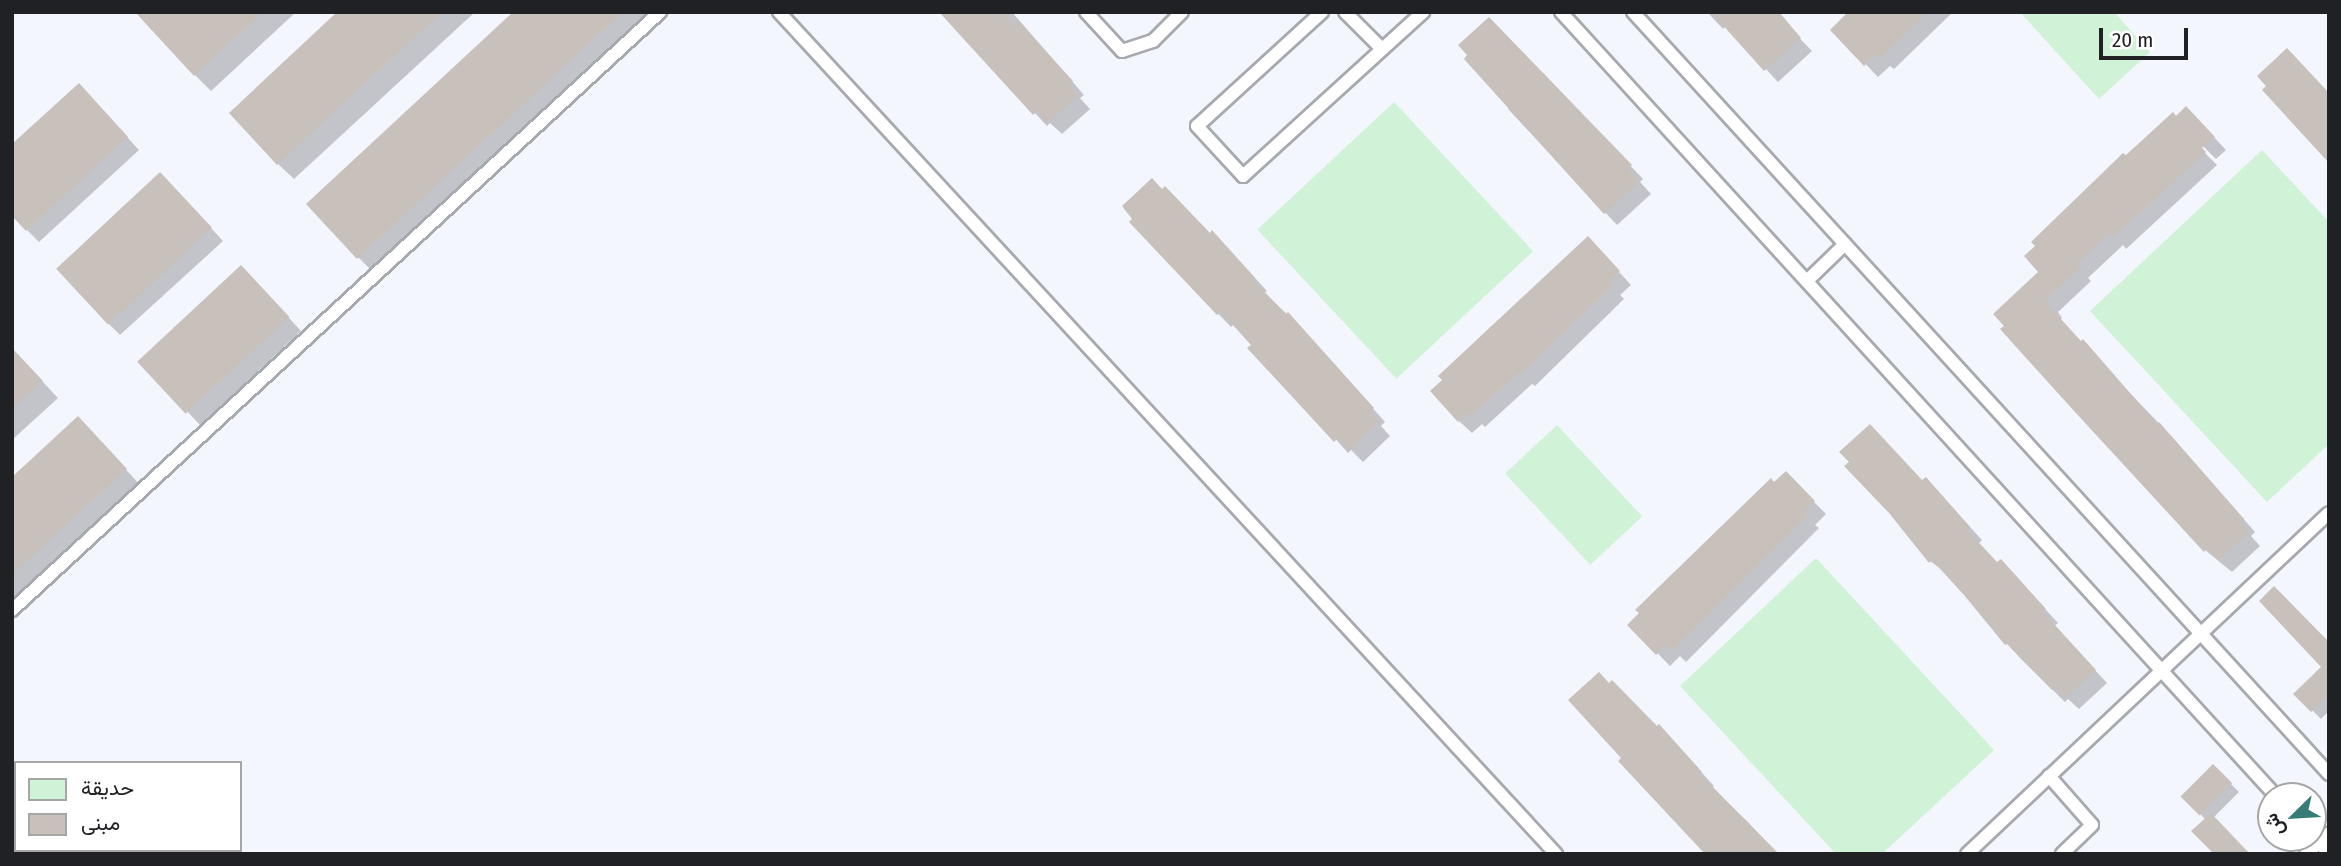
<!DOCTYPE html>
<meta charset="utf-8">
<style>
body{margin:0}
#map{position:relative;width:2341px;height:866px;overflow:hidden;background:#f3f6fd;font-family:"Fira Sans Condensed",Vazirmatn,sans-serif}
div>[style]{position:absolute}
.green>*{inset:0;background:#d0f2d6;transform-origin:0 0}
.shadow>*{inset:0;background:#0003}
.building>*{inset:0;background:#c7c0bb;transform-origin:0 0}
.roads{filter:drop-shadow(2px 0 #a7a9b0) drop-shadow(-2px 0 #a7a9b0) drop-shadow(0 2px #a7a9b0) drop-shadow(0 -2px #a7a9b0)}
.service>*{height:12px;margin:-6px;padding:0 6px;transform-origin:6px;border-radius:6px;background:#fff}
span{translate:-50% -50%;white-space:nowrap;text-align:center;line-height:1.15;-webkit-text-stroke:6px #fff;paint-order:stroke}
.frame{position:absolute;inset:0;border:14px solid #202124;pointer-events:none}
.legend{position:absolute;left:14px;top:761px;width:228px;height:91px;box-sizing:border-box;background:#fff;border:2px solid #a6a6a7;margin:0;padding:9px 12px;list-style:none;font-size:21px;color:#202124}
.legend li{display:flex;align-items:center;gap:14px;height:35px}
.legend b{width:35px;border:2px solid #a6a6a7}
.north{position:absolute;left:2257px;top:782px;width:70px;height:70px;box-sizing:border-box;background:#fff;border:2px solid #a6a6a7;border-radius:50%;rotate:246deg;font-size:19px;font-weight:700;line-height:28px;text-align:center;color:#202124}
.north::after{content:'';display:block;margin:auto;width:24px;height:32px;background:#357c76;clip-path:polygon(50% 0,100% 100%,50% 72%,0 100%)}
.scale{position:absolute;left:2099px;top:28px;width:89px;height:32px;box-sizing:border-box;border:4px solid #202124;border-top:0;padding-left:9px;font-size:21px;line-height:24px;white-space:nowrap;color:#202124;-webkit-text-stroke:5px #fff;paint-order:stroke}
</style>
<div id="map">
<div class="green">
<i style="clip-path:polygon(2020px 12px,2114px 12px,2150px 52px,2099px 99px)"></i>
<i style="left:1394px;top:102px;width:204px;height:187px;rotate:47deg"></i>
<i style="clip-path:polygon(2262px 150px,2329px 222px,2329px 444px,2267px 502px,2090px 311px)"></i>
<i style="left:1557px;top:425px;width:125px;height:71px;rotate:47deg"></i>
<i style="clip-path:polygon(1816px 558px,1994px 750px,1882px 854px,1836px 854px,1680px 686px)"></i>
</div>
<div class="shadow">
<i style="clip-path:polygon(158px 12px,296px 12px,211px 91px,195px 75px)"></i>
<i style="clip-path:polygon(340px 12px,475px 12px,294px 179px,278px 164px)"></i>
<i style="clip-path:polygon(516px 12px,657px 12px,374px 273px,358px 257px)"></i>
<i style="clip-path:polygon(948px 12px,1012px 12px,1084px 95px,1080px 98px,1090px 109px,1062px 134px,1050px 123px,1047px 126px,949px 21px)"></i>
<i style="clip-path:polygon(1707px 12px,1774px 12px,1812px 51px,1778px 82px,1726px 26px,1723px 29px)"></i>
<i style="clip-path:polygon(1851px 12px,1953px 12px,1894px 69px,1890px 66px,1878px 77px,1833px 30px)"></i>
<i style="clip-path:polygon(1543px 73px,1643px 179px,1640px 182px,1651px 194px,1617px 225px,1508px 109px)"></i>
<i style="clip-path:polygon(91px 98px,139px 150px,39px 242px,27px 230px)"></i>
<i style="clip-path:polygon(2176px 118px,2199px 121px,2226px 150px,2216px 159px,2201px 144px,2199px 147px,2217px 165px,2126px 249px,2123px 245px,2088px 278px,2091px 281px,2058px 312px,2062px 318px,2060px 320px,2171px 436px,2255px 532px,2251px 536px,2260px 546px,2232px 572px,2205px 550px,2002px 330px,2126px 158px)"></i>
<i style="clip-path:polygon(172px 186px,223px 241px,120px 335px,108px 323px)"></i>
<i style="clip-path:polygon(1131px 222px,1210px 235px,1225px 245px,1267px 291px,1264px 293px,1301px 327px,1385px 422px,1381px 426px,1390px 436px,1363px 462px,1351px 450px,1348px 453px,1234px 324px,1231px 327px)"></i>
<i style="clip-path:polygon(1600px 251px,1631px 285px,1620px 295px,1624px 299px,1535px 386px,1532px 384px,1485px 427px,1482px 424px,1472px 433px,1459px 421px)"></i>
<i style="clip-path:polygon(254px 280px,301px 331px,200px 425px,140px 361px)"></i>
<i style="clip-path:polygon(12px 349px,58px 398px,12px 440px)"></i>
<i style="clip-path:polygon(94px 435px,141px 486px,12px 606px,12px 479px)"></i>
<i style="clip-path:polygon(1922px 482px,1938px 492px,1982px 540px,1979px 543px,1998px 564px,2013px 574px,2058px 623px,2054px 626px,2107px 683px,2079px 709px,2068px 699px,2065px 702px,2019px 657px,1945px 572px,1930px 561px)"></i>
<i style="clip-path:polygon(1774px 484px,1798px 486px,1826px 514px,1815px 525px,1819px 528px,1686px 662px,1680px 656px,1670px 666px,1630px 625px)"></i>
<i style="clip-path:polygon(2329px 661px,2329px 711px,2321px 719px,2296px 694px)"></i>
<i style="clip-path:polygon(1657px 729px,1671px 739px,1714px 786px,1711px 788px,1748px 822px,1776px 854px,1707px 854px)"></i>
<i style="clip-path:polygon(2213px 766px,2239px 792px,2213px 818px,2206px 820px,2183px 796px)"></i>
</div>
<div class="building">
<i style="clip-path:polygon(135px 12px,263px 12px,194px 76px)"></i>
<i style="clip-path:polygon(337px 12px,442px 12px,277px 165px,229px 113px)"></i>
<i style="clip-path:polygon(513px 12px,623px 12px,357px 259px,306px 204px)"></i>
<i style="clip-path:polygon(939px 12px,1002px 12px,1014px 25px,1018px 21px,1073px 81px,1069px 85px,1079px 95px,1048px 123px,1037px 111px,1033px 115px)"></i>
<i style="clip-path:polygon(1711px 12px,1779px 12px,1801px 38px,1764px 71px)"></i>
<i style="clip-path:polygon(1848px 12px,1928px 12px,1880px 58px,1876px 54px,1864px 66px,1830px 30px)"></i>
<i style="clip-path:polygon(1489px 17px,1632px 165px,1628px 169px,1640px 181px,1604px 214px,1464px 59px,1467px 55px,1458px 45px)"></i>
<i style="clip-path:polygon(2287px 48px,2329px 93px,2329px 163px,2262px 90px,2266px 86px,2257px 76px)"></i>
<i style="clip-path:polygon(79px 83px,128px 137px,26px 231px,12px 216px,12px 144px)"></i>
<i style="clip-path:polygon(2186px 106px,2215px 137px,2202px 148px,2206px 152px,2113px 238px,2109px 234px,2077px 264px,2080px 268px,2046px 299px,2051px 304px,2049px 306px,2081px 341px,2083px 339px,2157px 424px,2159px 422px,2244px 519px,2240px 522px,2249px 532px,2219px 560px,2207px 548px,2204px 552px,2075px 412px,2000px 329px,2004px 326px,1993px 314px,2038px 272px,2024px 256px,2035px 246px,2031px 242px,2123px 153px,2126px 155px,2173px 112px,2176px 116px)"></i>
<i style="left:160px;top:172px;width:76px;height:142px;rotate:47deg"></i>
<i style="clip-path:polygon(1152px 178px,1162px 189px,1165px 186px,1210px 233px,1212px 230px,1255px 278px,1253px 280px,1286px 314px,1288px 312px,1374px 408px,1370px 412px,1379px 422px,1349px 451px,1338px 438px,1334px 442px,1247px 348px,1251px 345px,1221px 312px,1217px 315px,1129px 222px,1132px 219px,1122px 206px)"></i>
<i style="clip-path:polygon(1588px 236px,1620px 271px,1609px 281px,1613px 285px,1521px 375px,1519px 372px,1472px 416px,1468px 413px,1458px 422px,1430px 391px,1442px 380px,1438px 376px)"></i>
<i style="left:241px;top:265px;width:71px;height:142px;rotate:47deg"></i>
<i style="clip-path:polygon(12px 348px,43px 381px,12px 409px)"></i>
<i style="clip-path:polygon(78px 416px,127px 469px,12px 575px,12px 477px)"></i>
<i style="clip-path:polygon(1870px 424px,1922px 480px,1926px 477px,1970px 527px,1967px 530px,1997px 562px,2001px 559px,2046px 609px,2043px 612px,2096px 670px,2065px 698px,2055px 688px,2052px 690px,2007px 644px,2005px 645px,1964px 595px,1932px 560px,1929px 563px,1889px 513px,1844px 466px,1849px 462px,1839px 452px)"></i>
<i style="clip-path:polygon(1786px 471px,1815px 501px,1804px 511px,1808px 515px,1672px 651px,1666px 645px,1656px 655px,1627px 625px,1639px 613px,1635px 610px,1771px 478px,1774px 482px)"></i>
<i style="clip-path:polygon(2274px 586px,2329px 642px,2329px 695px,2311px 712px,2293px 694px,2321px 667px,2259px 601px)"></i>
<i style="clip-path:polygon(1599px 672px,1609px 683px,1612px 680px,1657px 726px,1659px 724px,1702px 772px,1700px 774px,1779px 854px,1705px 854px,1618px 761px,1621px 758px,1568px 700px)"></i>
<i style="left:2213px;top:764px;width:27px;height:46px;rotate:45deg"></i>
<i style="clip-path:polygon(2211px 813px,2250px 854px,2214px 854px,2191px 831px)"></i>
</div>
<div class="roads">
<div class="service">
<i style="left:779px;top:12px;width:1146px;rotate:47.3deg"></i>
<i style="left:1086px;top:12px;width:53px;rotate:47.3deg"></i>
<i style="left:1122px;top:51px;width:33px;rotate:-18deg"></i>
<i style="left:1153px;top:41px;width:41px;rotate:-45deg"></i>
<i style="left:1322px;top:12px;width:169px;rotate:137.6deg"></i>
<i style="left:1197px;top:126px;width:68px;rotate:47.4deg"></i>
<i style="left:1243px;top:176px;width:244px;rotate:-42.3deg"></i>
<i style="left:1345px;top:12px;width:52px;rotate:45deg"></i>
<i style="left:1561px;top:12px;width:1061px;rotate:47.64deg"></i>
<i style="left:1633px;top:12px;width:1032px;rotate:47.59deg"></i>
<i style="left:1807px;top:281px;width:53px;rotate:-44.2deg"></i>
<i style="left:12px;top:610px;width:882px;rotate:-42.7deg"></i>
<i style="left:2049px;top:776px;width:65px;rotate:48.7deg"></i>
<i style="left:2092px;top:825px;width:42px;rotate:136deg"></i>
<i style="left:2313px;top:836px;width:23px;rotate:47deg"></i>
<i style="left:1967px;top:854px;width:497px;rotate:-43.3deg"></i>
<i style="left:2306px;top:854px;width:31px;rotate:-42deg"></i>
</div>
</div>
<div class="frame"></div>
<ul class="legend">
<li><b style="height:19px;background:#d0f2d6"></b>حديقة</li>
<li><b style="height:19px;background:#c7c0bb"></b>مبنى</li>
</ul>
<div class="north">ش</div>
<div class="scale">20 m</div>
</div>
